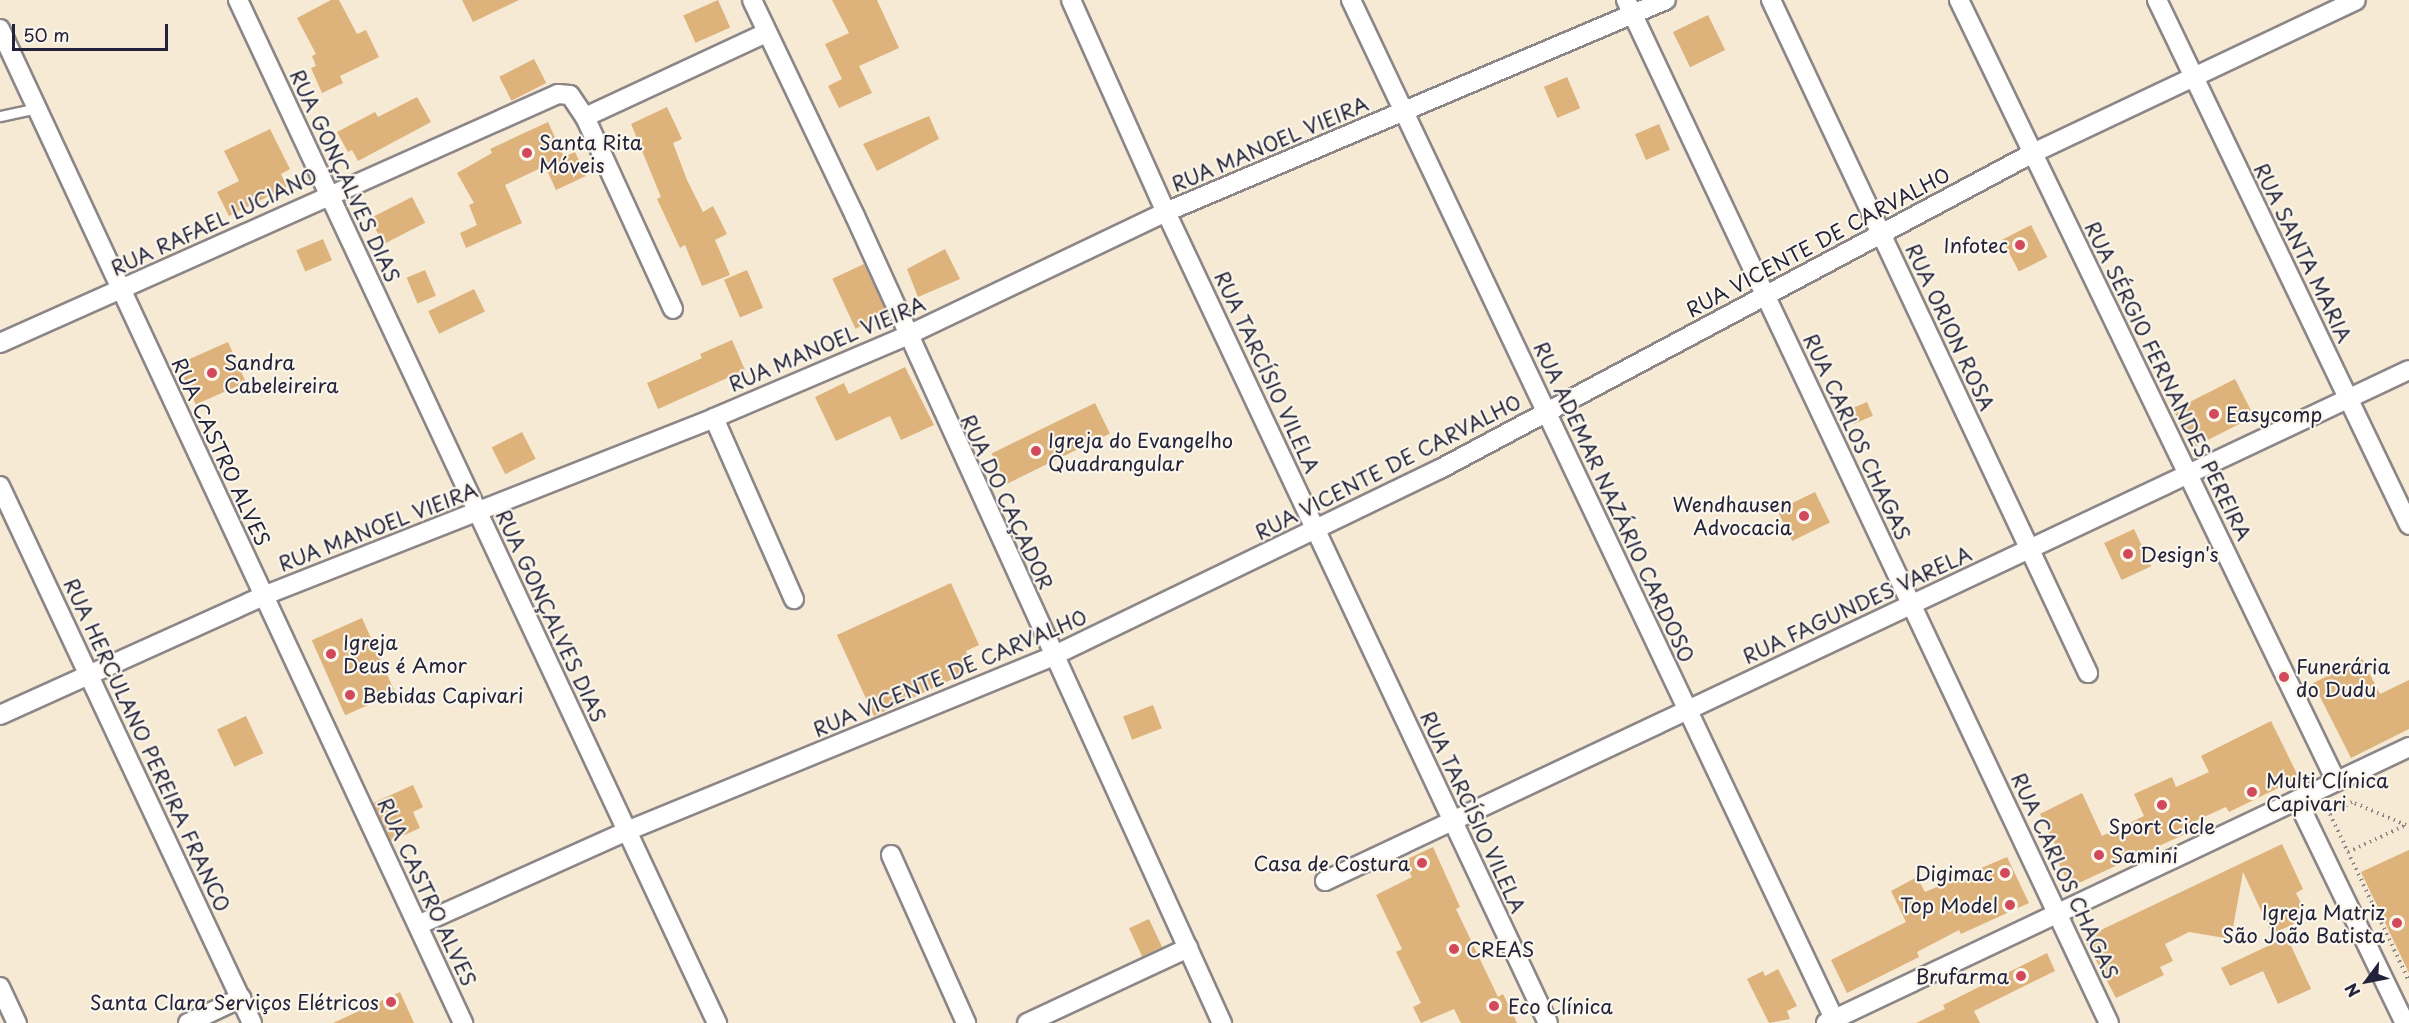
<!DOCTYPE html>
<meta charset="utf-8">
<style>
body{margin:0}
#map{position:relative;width:2409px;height:1023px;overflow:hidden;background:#f6ead4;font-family:"Playpen Sans",sans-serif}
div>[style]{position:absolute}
.building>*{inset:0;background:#deb27b;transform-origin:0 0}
.path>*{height:4px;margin-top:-2px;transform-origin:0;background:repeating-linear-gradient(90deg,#8c8688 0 1.5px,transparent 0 6px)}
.roads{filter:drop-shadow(2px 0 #8c8688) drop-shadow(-2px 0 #8c8688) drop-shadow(0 2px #8c8688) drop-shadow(0 -2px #8c8688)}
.lane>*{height:9px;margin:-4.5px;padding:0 4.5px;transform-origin:4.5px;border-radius:4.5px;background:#fff}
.street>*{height:18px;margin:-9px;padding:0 9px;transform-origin:9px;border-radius:9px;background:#fff}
.dots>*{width:16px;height:16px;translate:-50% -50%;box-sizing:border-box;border:3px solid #fbf7ec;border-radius:50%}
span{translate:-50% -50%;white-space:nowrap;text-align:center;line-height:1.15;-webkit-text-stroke:4.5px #fbf7ec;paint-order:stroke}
.poi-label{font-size:20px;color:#22223b}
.left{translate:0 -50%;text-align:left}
.right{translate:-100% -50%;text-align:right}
.street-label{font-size:20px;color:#22223b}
.north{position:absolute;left:2337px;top:951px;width:60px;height:60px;-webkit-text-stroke:4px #fbf7ec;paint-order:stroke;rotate:238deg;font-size:16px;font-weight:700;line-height:24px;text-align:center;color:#22223b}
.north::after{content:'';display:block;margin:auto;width:21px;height:27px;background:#22223b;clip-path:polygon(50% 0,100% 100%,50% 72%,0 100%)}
.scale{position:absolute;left:12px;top:24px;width:156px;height:27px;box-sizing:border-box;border:3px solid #22223b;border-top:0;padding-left:8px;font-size:18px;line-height:21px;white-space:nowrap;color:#22223b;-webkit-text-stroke:4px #fbf7ec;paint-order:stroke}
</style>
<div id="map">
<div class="building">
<i style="clip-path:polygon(331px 0,339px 0,357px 34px,366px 30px,379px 57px,340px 76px,343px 83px,322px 93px,311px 68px,316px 66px,312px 56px,316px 54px,297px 18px)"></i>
<i style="clip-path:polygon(462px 0,519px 0,473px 22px)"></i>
<i style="left:718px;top:0;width:30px;height:38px;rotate:66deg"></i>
<i style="clip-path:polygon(832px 0,877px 0,899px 48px,859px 66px,872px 93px,839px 108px,828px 86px,842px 79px,825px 44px,849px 33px)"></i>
<i style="left:1708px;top:15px;width:39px;height:39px;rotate:64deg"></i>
<i style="left:534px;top:59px;width:27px;height:39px;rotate:63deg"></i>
<i style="left:1567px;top:77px;width:34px;height:25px;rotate:67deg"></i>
<i style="clip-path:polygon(417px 97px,431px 122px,358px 161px,352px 150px,348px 152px,337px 132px,375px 112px,378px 117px)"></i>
<i style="clip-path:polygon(667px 107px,682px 139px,673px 143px,687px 180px,703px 212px,713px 206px,727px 234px,715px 240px,730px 275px,702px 286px,685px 245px,680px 248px,657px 199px,661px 197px,631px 124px)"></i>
<i style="clip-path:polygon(929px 116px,939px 139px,877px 171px,863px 144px)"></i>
<i style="clip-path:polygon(548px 122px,564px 157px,575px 152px,586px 176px,556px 190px,545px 166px,505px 185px,522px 223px,466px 248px,460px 233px,477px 225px,469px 205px,474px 203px,457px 173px,492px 153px,490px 149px)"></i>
<i style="left:1659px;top:124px;width:28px;height:26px;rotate:67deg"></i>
<i style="clip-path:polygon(270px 129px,290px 169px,281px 174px,287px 187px,229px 216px,217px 192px,239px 181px,224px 151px)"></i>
<i style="left:412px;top:197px;width:29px;height:47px;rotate:63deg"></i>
<i style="left:2031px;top:225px;width:36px;height:32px;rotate:63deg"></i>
<i style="left:323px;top:239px;width:23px;height:29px;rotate:67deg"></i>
<i style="clip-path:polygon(945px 249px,960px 279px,918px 297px,907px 269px)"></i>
<i style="left:864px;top:264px;width:55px;height:35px;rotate:65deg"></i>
<i style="left:425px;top:270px;width:28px;height:20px;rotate:67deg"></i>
<i style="left:747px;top:270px;width:41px;height:25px;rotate:67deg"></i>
<i style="left:474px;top:289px;width:25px;height:51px;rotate:64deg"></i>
<i style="clip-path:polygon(732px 340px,745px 370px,658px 409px,647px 383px,702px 358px,700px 354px)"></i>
<i style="left:228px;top:342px;width:44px;height:55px;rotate:66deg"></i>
<i style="clip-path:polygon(905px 367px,934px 425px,901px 440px,890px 416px,836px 441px,815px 397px,844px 383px,849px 394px)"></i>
<i style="left:2235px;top:379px;width:42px;height:69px;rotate:63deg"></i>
<i style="left:1867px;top:402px;width:15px;height:21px;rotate:67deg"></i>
<i style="left:1095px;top:403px;width:34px;height:115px;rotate:64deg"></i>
<i style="left:522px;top:432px;width:30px;height:34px;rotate:63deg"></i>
<i style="left:1815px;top:492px;width:34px;height:42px;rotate:64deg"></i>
<i style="left:2134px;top:529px;width:41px;height:33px;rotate:65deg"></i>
<i style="clip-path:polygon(951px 583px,979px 645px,966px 651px,974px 669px,874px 716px,837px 635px)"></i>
<i style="left:362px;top:618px;width:82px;height:55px;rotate:66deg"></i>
<i style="clip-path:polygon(2362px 659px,2380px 694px,2409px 680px,2409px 729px,2351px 758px,2313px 683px)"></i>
<i style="left:1153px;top:705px;width:25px;height:32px;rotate:69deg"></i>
<i style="left:246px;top:716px;width:41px;height:32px;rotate:65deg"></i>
<i style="clip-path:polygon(2271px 721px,2299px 778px,2229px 812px,2226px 807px,2193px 822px,2196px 829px,2070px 887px,2056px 857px,2060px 855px,2040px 814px,2082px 793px,2102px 836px,2144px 816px,2134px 794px,2172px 777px,2176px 787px,2209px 772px,2201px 756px)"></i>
<i style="clip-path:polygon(413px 785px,423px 807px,413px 812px,420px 828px,391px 841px,373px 803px)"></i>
<i style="clip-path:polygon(2282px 844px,2303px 889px,2296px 893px,2308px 917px,2272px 934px,2243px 872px,2231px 939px,2189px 932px,2165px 944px,2173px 961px,2160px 967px,2164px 975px,2116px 998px,2084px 938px)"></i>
<i style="clip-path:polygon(1433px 847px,1460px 907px,1456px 909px,1498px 997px,1503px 994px,1517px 1023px,1461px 1023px,1454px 1009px,1421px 1023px,1413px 1007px,1421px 1003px,1396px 952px,1402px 949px,1376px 895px,1412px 877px,1403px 861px)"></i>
<i style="clip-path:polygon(2409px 850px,2409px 973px,2361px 872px)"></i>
<i style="clip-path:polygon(2007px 857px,2029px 903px,1961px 934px,1959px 930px,1917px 952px,1919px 957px,1847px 993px,1831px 960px,1906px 922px,1891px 891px,1917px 877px,1925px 892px)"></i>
<i style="left:1149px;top:919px;width:31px;height:22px;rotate:65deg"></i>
<i style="clip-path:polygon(2287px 937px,2311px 989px,2278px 1004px,2263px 971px,2230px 986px,2221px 968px)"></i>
<i style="clip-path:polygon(2047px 953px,2055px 971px,1974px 1011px,1980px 1023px,1916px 1023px,1945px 1009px,1943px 1005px)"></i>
<i style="clip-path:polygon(1778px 969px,1797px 1006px,1787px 1011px,1790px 1019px,1769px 1023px,1747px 979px,1763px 971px,1765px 976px)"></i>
<i style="clip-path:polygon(400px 992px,414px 1023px,333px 1023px)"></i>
</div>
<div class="path">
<i style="left:2348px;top:852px;width:64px;rotate:-25deg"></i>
<i style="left:2406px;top:825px;width:59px;rotate:-156.9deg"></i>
<i style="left:2352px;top:802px;width:25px;rotate:151deg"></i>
<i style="left:2330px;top:814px;width:42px;rotate:64.7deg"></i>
<i style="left:2348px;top:852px;width:143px;rotate:64.7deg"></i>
</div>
<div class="roads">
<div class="lane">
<i style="left:0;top:116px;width:38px;rotate:-12deg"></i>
</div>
<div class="street">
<i style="left:238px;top:0;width:1130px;rotate:64.91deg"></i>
<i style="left:752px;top:0;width:239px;rotate:64.5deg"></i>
<i style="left:855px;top:216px;width:887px;rotate:65.55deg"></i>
<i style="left:1071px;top:0;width:232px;rotate:65.9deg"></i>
<i style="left:1166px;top:212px;width:896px;rotate:64.78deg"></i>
<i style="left:1351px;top:0;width:1132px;rotate:64.63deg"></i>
<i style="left:1626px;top:0;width:1131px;rotate:64.73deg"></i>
<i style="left:1771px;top:0;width:744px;rotate:64.78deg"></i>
<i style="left:1959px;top:0;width:867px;rotate:64.23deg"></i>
<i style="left:2157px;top:0;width:582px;rotate:64.36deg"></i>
<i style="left:0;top:29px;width:1097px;rotate:65.02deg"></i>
<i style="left:585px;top:117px;width:211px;rotate:65.4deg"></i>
<i style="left:0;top:343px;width:611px;rotate:-24.05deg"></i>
<i style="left:558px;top:94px;width:12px;rotate:5deg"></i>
<i style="left:570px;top:95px;width:27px;rotate:56deg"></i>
<i style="left:585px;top:117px;width:200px;rotate:-24.9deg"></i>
<i style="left:714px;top:418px;width:198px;rotate:66.2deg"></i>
<i style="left:0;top:486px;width:593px;rotate:64.86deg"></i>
<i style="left:0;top:715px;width:289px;rotate:-24.3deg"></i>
<i style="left:263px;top:596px;width:485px;rotate:-21.5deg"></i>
<i style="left:714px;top:418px;width:209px;rotate:-23.1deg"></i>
<i style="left:906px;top:336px;width:288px;rotate:-25.5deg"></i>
<i style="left:1166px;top:212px;width:543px;rotate:-22.98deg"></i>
<i style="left:2297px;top:800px;width:248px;rotate:64.2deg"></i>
<i style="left:891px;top:855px;width:184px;rotate:65.9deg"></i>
<i style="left:1325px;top:881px;width:1198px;rotate:-25.24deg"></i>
<i style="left:418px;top:925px;width:229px;rotate:-24.2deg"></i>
<i style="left:627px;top:831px;width:461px;rotate:-22.3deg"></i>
<i style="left:1053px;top:656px;width:430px;rotate:-25.8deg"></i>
<i style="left:1440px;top:469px;width:672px;rotate:-28.05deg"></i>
<i style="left:2033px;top:153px;width:357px;rotate:-25.3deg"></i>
<i style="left:0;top:987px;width:40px;rotate:65deg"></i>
<i style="left:188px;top:1023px;width:59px;rotate:-25.3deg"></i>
<i style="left:1027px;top:1023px;width:178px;rotate:-25deg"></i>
<i style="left:1826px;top:1023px;width:645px;rotate:-25.33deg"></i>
</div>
</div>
<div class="dots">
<i style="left:527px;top:153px;background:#d1495b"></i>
<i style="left:2020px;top:245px;background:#d1495b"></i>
<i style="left:212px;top:373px;background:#d1495b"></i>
<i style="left:2214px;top:414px;background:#d1495b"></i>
<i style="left:1036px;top:451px;background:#d1495b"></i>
<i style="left:1804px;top:516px;background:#d1495b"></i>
<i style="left:2128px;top:554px;background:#d1495b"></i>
<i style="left:331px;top:654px;background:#d1495b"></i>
<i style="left:2284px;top:677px;background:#d1495b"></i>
<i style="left:350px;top:695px;background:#d1495b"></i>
<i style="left:2252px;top:792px;background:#d1495b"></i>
<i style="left:2162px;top:805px;background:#d1495b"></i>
<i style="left:2099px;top:855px;background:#d1495b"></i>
<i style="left:1422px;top:863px;background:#d1495b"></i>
<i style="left:2005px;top:873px;background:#d1495b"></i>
<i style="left:2010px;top:905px;background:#d1495b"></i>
<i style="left:2397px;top:923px;background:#d1495b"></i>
<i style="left:1454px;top:949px;background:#d1495b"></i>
<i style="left:2021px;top:976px;background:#d1495b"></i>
<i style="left:391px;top:1002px;background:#d1495b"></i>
<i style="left:1494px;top:1006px;background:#d1495b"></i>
</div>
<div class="poi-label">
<span class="left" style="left:539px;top:154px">Santa Rita<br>Móveis</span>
<span class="right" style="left:2008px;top:245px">Infotec</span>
<span class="left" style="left:224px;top:374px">Sandra<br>Cabeleireira</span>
<span class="left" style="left:2226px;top:414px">Easycomp</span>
<span class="left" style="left:1048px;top:452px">Igreja do Evangelho<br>Quadrangular</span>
<span class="right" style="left:1792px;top:516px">Wendhausen<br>Advocacia</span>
<span class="left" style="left:2140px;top:554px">Design's</span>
<span class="left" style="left:343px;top:654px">Igreja<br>Deus é Amor</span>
<span class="left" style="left:2296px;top:678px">Funerária<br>do Dudu</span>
<span class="left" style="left:362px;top:695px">Bebidas Capivari</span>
<span class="left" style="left:2266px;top:792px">Multi Clínica<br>Capivari</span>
<span style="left:2162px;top:826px">Sport Cicle</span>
<span class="left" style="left:2111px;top:855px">Samini</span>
<span class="right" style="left:1410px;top:863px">Casa de Costura</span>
<span class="right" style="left:1993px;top:873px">Digimac</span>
<span class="right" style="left:1998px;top:905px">Top Model</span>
<span class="right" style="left:2385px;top:924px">Igreja Matriz<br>São João Batista</span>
<span class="left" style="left:1466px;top:949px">CREAS</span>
<span class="right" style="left:2009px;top:976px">Brufarma</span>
<span class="right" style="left:379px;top:1002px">Santa Clara Serviços Elétricos</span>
<span class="left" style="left:1508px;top:1006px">Eco Clínica</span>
</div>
<div class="street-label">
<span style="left:1270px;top:144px;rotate:-23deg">RUA MANOEL VIEIRA</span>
<span style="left:345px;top:176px;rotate:65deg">RUA GONÇALVES DIAS</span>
<span style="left:214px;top:222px;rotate:-25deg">RUA RAFAEL LUCIANO</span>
<span style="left:1818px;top:242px;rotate:-28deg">RUA VICENTE DE CARVALHO</span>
<span style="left:2303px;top:253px;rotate:64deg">RUA SANTA MARIA</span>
<span style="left:1950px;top:327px;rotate:65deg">RUA ORION ROSA</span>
<span style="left:827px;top:344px;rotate:-23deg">RUA MANOEL VIEIRA</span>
<span style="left:1267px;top:372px;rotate:65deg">RUA TARCÍSIO VILELA</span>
<span style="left:2168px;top:381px;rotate:64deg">RUA SÉRGIO FERNANDES PEREIRA</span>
<span style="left:1857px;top:437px;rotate:65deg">RUA CARLOS CHAGAS</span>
<span style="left:221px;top:452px;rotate:65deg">RUA CASTRO ALVES</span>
<span style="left:1388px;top:467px;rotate:-27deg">RUA VICENTE DE CARVALHO</span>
<span style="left:1007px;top:502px;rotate:65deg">RUA DO CAÇADOR</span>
<span style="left:1614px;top:502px;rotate:65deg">RUA ADEMAR NAZÁRIO CARDOSO</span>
<span style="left:378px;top:527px;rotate:-21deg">RUA MANOEL VIEIRA</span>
<span style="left:1857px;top:605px;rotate:-25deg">RUA FAGUNDES VARELA</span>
<span style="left:551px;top:616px;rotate:65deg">RUA GONÇALVES DIAS</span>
<span style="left:950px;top:673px;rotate:-23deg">RUA VICENTE DE CARVALHO</span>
<span style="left:147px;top:745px;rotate:65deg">RUA HERCULANO PEREIRA FRANCO</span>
<span style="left:1473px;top:812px;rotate:65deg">RUA TARCÍSIO VILELA</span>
<span style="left:2065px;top:876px;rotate:65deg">RUA CARLOS CHAGAS</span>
<span style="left:427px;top:892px;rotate:65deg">RUA CASTRO ALVES</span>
</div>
<div class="north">N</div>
<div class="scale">50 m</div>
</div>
